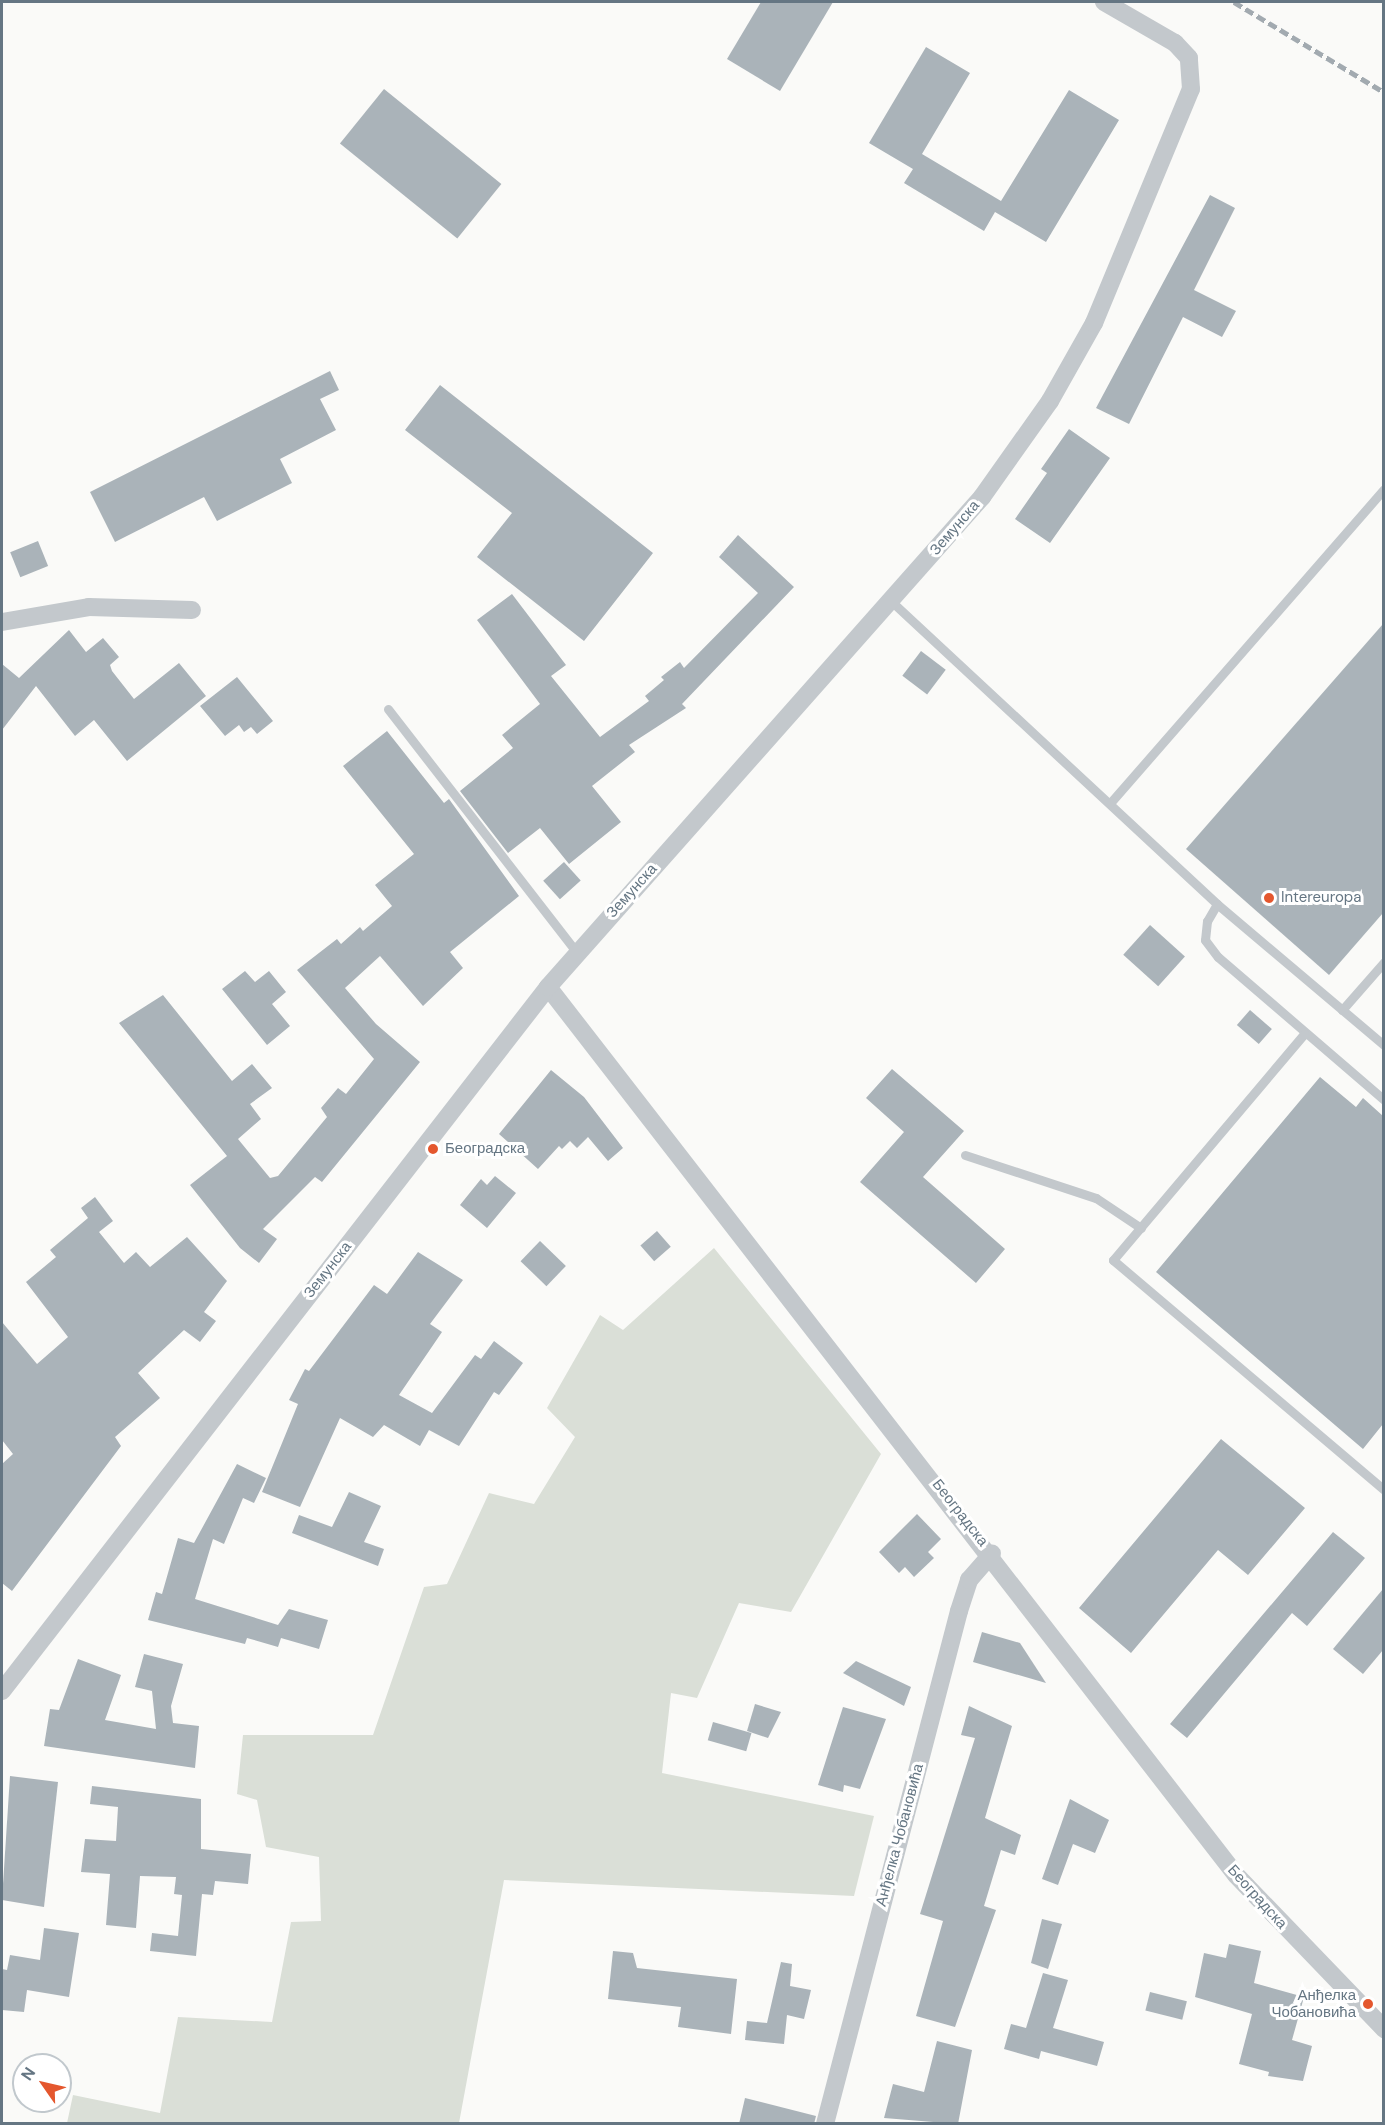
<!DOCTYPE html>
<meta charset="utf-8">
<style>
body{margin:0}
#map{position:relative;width:1385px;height:2125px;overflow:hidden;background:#fafaf8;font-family:"DM Sans",sans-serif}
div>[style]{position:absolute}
.green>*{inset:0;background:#dadfd7}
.building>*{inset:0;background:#aab3b9;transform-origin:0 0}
.lane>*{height:9px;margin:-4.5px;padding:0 4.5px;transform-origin:4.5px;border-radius:4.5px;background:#c3c8cc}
.street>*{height:18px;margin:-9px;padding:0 9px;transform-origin:9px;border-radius:9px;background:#c3c8cc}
.rail>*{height:4.5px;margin-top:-2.25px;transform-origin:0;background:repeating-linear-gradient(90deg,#a2aab0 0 9px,transparent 0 13.5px)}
.dots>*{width:16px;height:16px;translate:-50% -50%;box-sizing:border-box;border:3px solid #fff;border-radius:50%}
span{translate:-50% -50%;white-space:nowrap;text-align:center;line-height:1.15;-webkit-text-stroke:6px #fff;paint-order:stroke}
.street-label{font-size:15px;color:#657683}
.poi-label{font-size:15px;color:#657683}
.left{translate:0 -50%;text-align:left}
.right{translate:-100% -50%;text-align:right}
.frame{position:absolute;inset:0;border:3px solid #657683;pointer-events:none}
.north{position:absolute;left:12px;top:2053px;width:60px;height:60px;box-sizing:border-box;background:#fff;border:2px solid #c1c8cd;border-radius:50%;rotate:304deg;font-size:16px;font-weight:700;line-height:24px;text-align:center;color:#657683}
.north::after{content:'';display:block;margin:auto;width:21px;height:27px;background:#e4572e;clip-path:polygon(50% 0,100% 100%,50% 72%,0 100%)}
</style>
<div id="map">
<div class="green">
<i style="clip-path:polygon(714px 1248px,881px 1454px,791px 1612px,739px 1603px,697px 1698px,671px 1693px,662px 1773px,874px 1816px,854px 1896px,504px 1880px,459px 2123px,67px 2123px,73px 2095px,160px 2113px,178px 2017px,272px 2022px,291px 1922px,321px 1921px,319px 1857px,266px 1847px,257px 1800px,237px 1794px,243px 1735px,373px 1735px,424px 1587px,447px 1584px,489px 1493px,534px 1504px,575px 1437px,547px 1408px,600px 1315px,623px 1330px)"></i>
</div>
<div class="building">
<i style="clip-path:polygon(761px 2px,833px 2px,780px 91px,727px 59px)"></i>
<i style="clip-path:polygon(926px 47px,970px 73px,922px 154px,1001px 201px,1069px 90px,1119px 120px,1046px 242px,995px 212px,984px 231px,904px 183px,913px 169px,869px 143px)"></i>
<i style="left:384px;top:89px;width:151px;height:70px;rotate:39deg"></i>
<i style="clip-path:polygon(1210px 195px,1235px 208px,1194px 290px,1236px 311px,1222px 337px,1183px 317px,1129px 424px,1096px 408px)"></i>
<i style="clip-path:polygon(330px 371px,339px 390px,320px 399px,336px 430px,280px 459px,292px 483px,217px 521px,204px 497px,115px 542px,90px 492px)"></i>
<i style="clip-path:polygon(440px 385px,653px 553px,584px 641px,477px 557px,512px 513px,405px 430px)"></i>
<i style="clip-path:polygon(1069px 429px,1110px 458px,1050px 543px,1015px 519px,1047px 473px,1041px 469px)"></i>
<i style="clip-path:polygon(738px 535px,794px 587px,682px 704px,686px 708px,629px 745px,635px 752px,592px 786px,621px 822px,569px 864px,540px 828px,508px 853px,460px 791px,513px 748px,502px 735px,540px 704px,477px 620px,512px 594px,566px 665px,551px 676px,600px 737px,649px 701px,645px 696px,664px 680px,661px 677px,680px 662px,684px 668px,758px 593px,719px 557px)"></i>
<i style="left:38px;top:541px;width:27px;height:30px;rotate:68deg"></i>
<i style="clip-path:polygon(1383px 624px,1383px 913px,1329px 975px,1186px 849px)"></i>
<i style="clip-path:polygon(69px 630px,86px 652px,103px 638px,119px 657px,110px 665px,112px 671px,134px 699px,179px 663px,206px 696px,127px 761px,94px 720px,75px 736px,36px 686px,2px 730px,2px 664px,19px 678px)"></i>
<i style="left:921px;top:651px;width:31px;height:31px;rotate:37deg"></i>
<i style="clip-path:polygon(237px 677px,273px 721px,257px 734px,251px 727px,244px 732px,239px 725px,225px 736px,200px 706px)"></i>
<i style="clip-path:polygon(387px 731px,444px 803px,449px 799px,519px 896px,450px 952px,463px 968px,423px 1006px,380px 956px,345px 988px,376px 1024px,420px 1062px,322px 1182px,315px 1177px,263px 1229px,277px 1239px,259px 1263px,240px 1248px,190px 1185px,227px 1156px,119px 1023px,163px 995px,232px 1081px,252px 1064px,272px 1088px,250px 1104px,261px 1119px,238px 1139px,270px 1178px,278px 1176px,327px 1117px,321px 1108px,338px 1088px,346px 1094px,374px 1059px,297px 970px,337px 939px,341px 944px,360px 927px,363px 931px,392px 906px,375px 885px,414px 854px,343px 766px)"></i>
<i style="left:564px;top:862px;width:25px;height:28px;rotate:48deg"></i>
<i style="left:1150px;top:925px;width:47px;height:40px;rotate:42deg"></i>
<i style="clip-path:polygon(245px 971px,255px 982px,269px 971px,286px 992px,272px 1004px,290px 1026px,267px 1045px,222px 989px)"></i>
<i style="left:1250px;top:1010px;width:29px;height:20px;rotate:41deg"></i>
<i style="clip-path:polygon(892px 1069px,964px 1131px,923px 1177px,1005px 1249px,976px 1283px,860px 1182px,904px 1132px,866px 1098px)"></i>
<i style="clip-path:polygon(551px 1070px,584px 1097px,623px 1148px,608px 1161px,588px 1137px,577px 1148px,570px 1141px,562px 1149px,559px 1146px,538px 1169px,499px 1134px)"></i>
<i style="clip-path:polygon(1320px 1077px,1356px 1107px,1363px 1098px,1383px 1116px,1383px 1424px,1363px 1449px,1156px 1272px)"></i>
<i style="clip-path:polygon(495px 1176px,516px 1193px,487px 1228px,460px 1205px,481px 1179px,487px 1185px)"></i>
<i style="clip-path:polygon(95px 1197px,113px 1221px,99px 1232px,124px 1263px,136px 1252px,150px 1267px,187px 1237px,227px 1281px,204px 1312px,216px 1321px,200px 1342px,184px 1330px,138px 1373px,160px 1398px,115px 1437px,121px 1446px,12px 1591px,2px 1583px,2px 1464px,13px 1454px,2px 1440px,2px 1322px,37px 1364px,68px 1337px,26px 1282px,56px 1257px,50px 1250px,88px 1218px,81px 1208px)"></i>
<i style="left:657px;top:1231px;width:21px;height:22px;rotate:49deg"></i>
<i style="left:540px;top:1241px;width:36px;height:28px;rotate:44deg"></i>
<i style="clip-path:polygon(418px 1252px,463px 1280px,430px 1324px,442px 1332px,399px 1395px,432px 1413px,475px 1355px,481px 1359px,494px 1341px,523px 1363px,499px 1395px,494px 1392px,459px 1446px,429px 1430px,420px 1446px,384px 1425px,373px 1437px,340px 1418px,300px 1507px,262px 1492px,298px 1404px,289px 1400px,305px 1369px,309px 1371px,374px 1285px,387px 1294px)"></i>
<i style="clip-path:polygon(1221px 1439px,1305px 1508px,1248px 1575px,1218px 1550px,1131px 1653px,1079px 1608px)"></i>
<i style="clip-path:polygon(237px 1464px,266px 1478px,254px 1503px,243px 1498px,224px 1544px,213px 1539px,195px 1599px,278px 1625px,289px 1609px,328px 1620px,319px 1649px,281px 1638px,278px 1647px,247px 1638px,245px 1644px,148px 1620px,156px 1592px,162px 1594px,178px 1538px,194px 1543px)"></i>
<i style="clip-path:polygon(349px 1492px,381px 1506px,364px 1542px,384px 1549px,378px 1566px,292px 1533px,299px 1515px,332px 1527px)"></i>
<i style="clip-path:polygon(917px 1514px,941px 1539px,928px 1552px,934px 1558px,914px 1577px,905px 1567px,899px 1573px,879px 1552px)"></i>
<i style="clip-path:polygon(1333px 1532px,1365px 1558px,1307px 1626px,1292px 1613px,1187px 1738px,1170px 1724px)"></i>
<i style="clip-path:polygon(1383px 1589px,1383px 1650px,1363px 1674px,1333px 1649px)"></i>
<i style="clip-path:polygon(982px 1632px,1020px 1643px,1046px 1683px,973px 1662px)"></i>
<i style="clip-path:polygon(144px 1654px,183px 1664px,171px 1706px,173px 1723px,199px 1726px,195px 1768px,44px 1746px,50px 1709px,59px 1710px,78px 1659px,121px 1675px,105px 1720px,156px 1729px,152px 1691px,135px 1687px)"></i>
<i style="clip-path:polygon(856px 1661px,911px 1687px,904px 1706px,843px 1673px)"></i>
<i style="clip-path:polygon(755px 1704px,781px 1712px,768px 1738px,747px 1731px)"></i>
<i style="clip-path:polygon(969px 1706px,1012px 1726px,985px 1818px,1021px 1835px,1015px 1855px,1001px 1850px,984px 1906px,996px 1910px,955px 2027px,916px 2016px,943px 1921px,920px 1914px,975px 1738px,961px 1735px)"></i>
<i style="clip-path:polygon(843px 1707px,886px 1719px,860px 1789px,844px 1785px,843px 1792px,818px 1785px)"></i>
<i style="left:713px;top:1722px;width:40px;height:19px;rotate:16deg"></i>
<i style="clip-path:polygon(10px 1776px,58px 1782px,44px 1907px,2px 1900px)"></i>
<i style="clip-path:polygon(92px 1786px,201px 1799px,201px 1849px,251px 1854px,248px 1884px,215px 1881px,213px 1895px,202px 1894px,196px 1956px,150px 1951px,152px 1933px,178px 1936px,182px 1895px,174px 1894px,176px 1877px,140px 1876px,136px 1928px,106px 1925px,110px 1874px,81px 1872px,85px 1839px,116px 1841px,118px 1807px,90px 1804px)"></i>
<i style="clip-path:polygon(1070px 1799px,1109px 1820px,1095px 1853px,1073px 1844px,1058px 1885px,1042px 1879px)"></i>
<i style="clip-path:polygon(1042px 1919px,1062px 1924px,1048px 1969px,1031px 1963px)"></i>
<i style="clip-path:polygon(44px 1928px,79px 1933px,69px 1997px,27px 1990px,24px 2012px,2px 2010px,2px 1969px,7px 1970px,10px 1955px,40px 1960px)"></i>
<i style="clip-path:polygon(1229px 1944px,1261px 1951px,1254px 1983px,1304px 1997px,1292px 2040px,1312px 2046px,1303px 2081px,1268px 2076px,1269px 2072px,1239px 2064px,1252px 2014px,1195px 1997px,1204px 1953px,1226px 1958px)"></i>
<i style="clip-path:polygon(613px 1951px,633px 1953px,637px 1968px,737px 1979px,731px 2034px,678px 2027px,681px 2007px,608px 1999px)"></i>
<i style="clip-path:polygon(781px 1962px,792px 1964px,790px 1986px,811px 1990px,804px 2019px,787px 2015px,784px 2044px,745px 2040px,747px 2021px,767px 2023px)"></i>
<i style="clip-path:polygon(1043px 1973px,1068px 1980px,1053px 2028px,1104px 2042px,1097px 2066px,1041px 2051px,1039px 2059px,1004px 2049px,1011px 2024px,1026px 2028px)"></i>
<i style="left:1150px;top:1992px;width:38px;height:19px;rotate:14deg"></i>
<i style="clip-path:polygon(937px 2041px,972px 2050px,958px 2124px,884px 2118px,893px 2084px,924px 2092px)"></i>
<i style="clip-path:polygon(745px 2098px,816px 2116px,814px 2124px,739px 2124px)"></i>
</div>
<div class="lane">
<i style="left:891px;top:601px;width:445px;rotate:42.9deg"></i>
<i style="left:1217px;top:904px;width:219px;rotate:40.2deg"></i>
<i style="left:388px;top:709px;width:309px;rotate:52.2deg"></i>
<i style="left:1111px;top:802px;width:415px;rotate:-48.9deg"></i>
<i style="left:1217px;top:904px;width:20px;rotate:120deg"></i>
<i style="left:1207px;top:921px;width:19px;rotate:96deg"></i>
<i style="left:1205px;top:940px;width:21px;rotate:53deg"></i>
<i style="left:1218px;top:957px;width:219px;rotate:40.7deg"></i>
<i style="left:1342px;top:1010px;width:64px;rotate:-48.8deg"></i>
<i style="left:1304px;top:1034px;width:296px;rotate:130.2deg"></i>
<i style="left:1113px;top:1260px;width:355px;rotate:40.3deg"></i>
<i style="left:965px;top:1155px;width:138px;rotate:18.2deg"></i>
<i style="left:1096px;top:1198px;width:54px;rotate:33.7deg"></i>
</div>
<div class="street">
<i style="left:2px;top:622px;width:88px;rotate:-9.8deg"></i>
<i style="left:89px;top:607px;width:103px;rotate:1.7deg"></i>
<i style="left:548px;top:987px;width:1123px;rotate:52.23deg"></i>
<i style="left:1236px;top:1875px;width:214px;rotate:46.1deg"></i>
<i style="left:2px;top:1691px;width:891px;rotate:-52.2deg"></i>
<i style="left:548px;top:987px;width:655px;rotate:-48.47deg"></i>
<i style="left:982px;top:497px;width:118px;rotate:-54.7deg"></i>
<i style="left:1050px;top:401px;width:90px;rotate:-60.6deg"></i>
<i style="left:1094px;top:323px;width:253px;rotate:-67.5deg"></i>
<i style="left:1191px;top:89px;width:31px;rotate:-94deg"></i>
<i style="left:1189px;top:58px;width:21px;rotate:-133deg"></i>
<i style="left:1175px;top:43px;width:82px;rotate:-150deg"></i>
<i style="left:825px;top:2124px;width:530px;rotate:-75.36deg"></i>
<i style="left:959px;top:1611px;width:33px;rotate:-72deg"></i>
<i style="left:969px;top:1580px;width:35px;rotate:-49deg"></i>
</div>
<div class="rail">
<i style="left:1234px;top:2px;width:175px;rotate:31deg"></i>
</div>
<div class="dots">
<i style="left:1269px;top:898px;background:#e4572e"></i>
<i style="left:433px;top:1149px;background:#e4572e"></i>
<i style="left:1368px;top:2004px;background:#e4572e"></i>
</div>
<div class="street-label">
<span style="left:955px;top:528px;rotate:-49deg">Земунска</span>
<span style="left:632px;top:891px;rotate:-48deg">Земунска</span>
<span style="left:328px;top:1270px;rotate:-52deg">Земунска</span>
<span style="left:960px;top:1513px;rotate:52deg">Београдска</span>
<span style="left:900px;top:1835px;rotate:-75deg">Анђелка Чобановића</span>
<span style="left:1257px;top:1897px;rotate:48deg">Београдска</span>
</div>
<div class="poi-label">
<span class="left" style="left:1281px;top:898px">Intereuropa</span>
<span class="left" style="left:445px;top:1149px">Београдска</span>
<span class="right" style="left:1356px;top:2004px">Анђелка<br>Чобановића</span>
</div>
<div class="frame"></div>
<div class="north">N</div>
</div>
